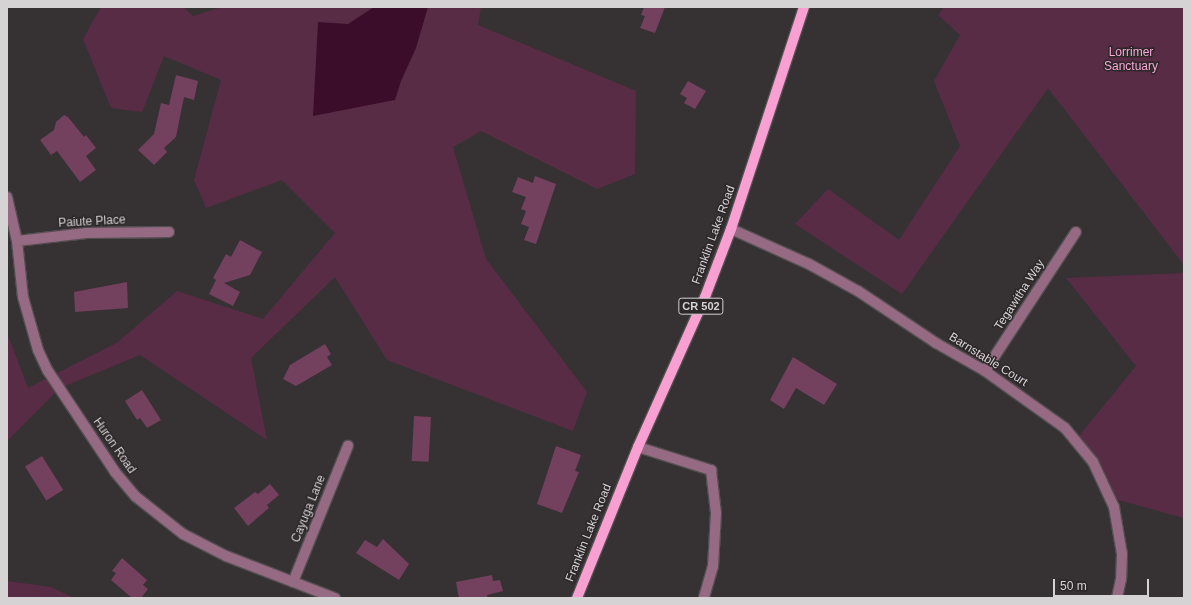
<!DOCTYPE html>
<style>
body{margin:0}
#map{position:relative;width:1191px;height:605px;overflow:hidden;background:#363133;font-family:Arial,sans-serif}
div>[style]{position:absolute}
.green>*{inset:0;background:#592c46}
.water>*{inset:0;background:#3b0d2a}
.building>*{inset:0;background:#73405d;transform-origin:0 0}
.roads{filter:drop-shadow(1px 0 #534e50) drop-shadow(-1px 0 #534e50) drop-shadow(0 1px #534e50) drop-shadow(0 -1px #534e50)}
.minor>*{height:10px;margin:-5px;padding:0 5px;transform-origin:5px;border-radius:5px;background:#956a82}
.major>*{height:10px;margin:-5px;padding:0 5px;transform-origin:5px;border-radius:5px;background:#f7a0d1}
span{translate:-50% -50%;white-space:nowrap;text-align:center;line-height:1.15;-webkit-text-stroke:3px #2c2729;paint-order:stroke}
.shield-label span{padding:1px 3px;background:#2c2729;border:1px solid;border-radius:3px;-webkit-text-stroke-width:0}
.shield-label{font-size:11px;color:#d6d3d5;font-weight:700}
.park-label{font-size:12px;color:#f9a7d5}
.street-label{font-size:12px;color:#d6d3d5}
.frame{position:absolute;inset:0;border:8px solid #d6d3d5;pointer-events:none}
.scale{position:absolute;left:1053px;top:579px;width:96px;height:18px;box-sizing:border-box;border:2px solid #d6d3d5;border-top:0;padding-left:5px;font-size:12px;line-height:14px;white-space:nowrap;color:#d6d3d5;-webkit-text-stroke:3px #2c2729;paint-order:stroke}
</style>
<div id="map">
<div class="green">
<i style="clip-path:polygon(101px 7px,183px 7px,193px 16px,222px 7px,481px 7px,478px 25px,636px 91px,635px 174px,597px 189px,481px 131px,453px 147px,486px 259px,587px 392px,573px 431px,387px 360px,335px 277px,251px 358px,267px 440px,140px 355px,60px 388px,7px 441px,7px 333px,28px 388px,118px 342px,177px 291px,263px 319px,335px 233px,282px 180px,206px 208px,194px 180px,221px 80px,164px 56px,142px 112px,111px 108px,83px 39px)"></i>
<i style="clip-path:polygon(944px 7px,1184px 7px,1184px 265px,1048px 88px,902px 294px,795px 224px,828px 189px,899px 240px,960px 146px,934px 81px,960px 35px,938px 15px)"></i>
<i style="clip-path:polygon(1184px 273px,1184px 518px,1111px 498px,1088px 446px,1079px 436px,1136px 366px,1066px 278px)"></i>
<i style="clip-path:polygon(7px 581px,51px 587px,74px 598px,7px 598px)"></i>
</div>
<div class="water">
<i style="clip-path:polygon(374px 7px,428px 7px,416px 48px,401px 81px,395px 100px,313px 116px,318px 22px,348px 24px)"></i>
</div>
<div class="building">
<i style="clip-path:polygon(644px 7px,665px 7px,655px 33px,640px 28px,645px 16px,641px 15px)"></i>
<i style="clip-path:polygon(176px 75px,198px 81px,194px 100px,184px 97px,176px 137px,164px 148px,167px 152px,154px 165px,138px 150px,154px 134px,161px 103px,169px 105px)"></i>
<i style="clip-path:polygon(688px 81px,706px 91px,695px 109px,684px 103px,687px 98px,680px 94px)"></i>
<i style="clip-path:polygon(64px 115px,68px 117px,84px 137px,86px 135px,96px 148px,86px 156px,96px 170px,80px 182px,57px 151px,51px 155px,40px 140px,54px 130px,56px 122px)"></i>
<i style="clip-path:polygon(535px 176px,556px 184px,536px 244px,524px 240px,529px 227px,521px 224px,526px 211px,521px 209px,526px 197px,512px 192px,518px 177px,533px 183px)"></i>
<i style="clip-path:polygon(240px 240px,262px 252px,250px 275px,224px 283px,240px 292px,233px 306px,209px 294px,216px 280px,213px 278px,226px 254px,231px 257px)"></i>
<i style="clip-path:polygon(127px 282px,128px 308px,75px 312px,74px 292px)"></i>
<i style="clip-path:polygon(325px 344px,331px 354px,327px 357px,332px 365px,296px 386px,283px 379px,290px 365px)"></i>
<i style="clip-path:polygon(793px 357px,837px 384px,824px 405px,796px 388px,784px 409px,770px 400px)"></i>
<i style="clip-path:polygon(142px 390px,161px 420px,147px 428px,140px 418px,137px 420px,125px 401px)"></i>
<i style="left:414px;top:416px;width:17px;height:45px;rotate:3deg"></i>
<i style="clip-path:polygon(556px 446px,581px 455px,575px 471px,579px 472px,562px 513px,537px 504px)"></i>
<i style="left:42px;top:456px;width:40px;height:20px;rotate:58deg"></i>
<i style="clip-path:polygon(270px 484px,279px 495px,267px 505px,269px 508px,248px 526px,234px 508px,255px 492px,258px 494px)"></i>
<i style="clip-path:polygon(383px 539px,409px 564px,399px 580px,356px 553px,365px 540px,377px 547px)"></i>
<i style="clip-path:polygon(122px 558px,147px 580px,143px 585px,148px 589px,141px 598px,132px 598px,111px 580px,116px 573px,112px 571px)"></i>
<i style="clip-path:polygon(492px 575px,493px 581px,500px 580px,503px 591px,487px 595px,488px 598px,459px 598px,456px 582px)"></i>
</div>
<div class="roads">
<div class="minor">
<i style="left:7px;top:197px;width:45px;rotate:77.2deg"></i>
<i style="left:17px;top:241px;width:56px;rotate:83.9deg"></i>
<i style="left:23px;top:297px;width:55px;rotate:74.2deg"></i>
<i style="left:38px;top:350px;width:23px;rotate:65deg"></i>
<i style="left:48px;top:371px;width:121px;rotate:56.4deg"></i>
<i style="left:115px;top:472px;width:31px;rotate:50deg"></i>
<i style="left:135px;top:496px;width:61px;rotate:38.4deg"></i>
<i style="left:183px;top:534px;width:48px;rotate:27.1deg"></i>
<i style="left:226px;top:556px;width:117px;rotate:21.1deg"></i>
<i style="left:731px;top:229px;width:85px;rotate:24.2deg"></i>
<i style="left:809px;top:264px;width:56px;rotate:28.9deg"></i>
<i style="left:858px;top:291px;width:94px;rotate:33.7deg"></i>
<i style="left:936px;top:343px;width:56px;rotate:29.7deg"></i>
<i style="left:985px;top:371px;width:98px;rotate:35.5deg"></i>
<i style="left:1065px;top:428px;width:44px;rotate:50.5deg"></i>
<i style="left:1093px;top:462px;width:50px;rotate:65deg"></i>
<i style="left:1114px;top:507px;width:48px;rotate:80.3deg"></i>
<i style="left:1122px;top:554px;width:25px;rotate:92deg"></i>
<i style="left:1121px;top:579px;width:19px;rotate:102deg"></i>
<i style="left:17px;top:241px;width:70px;rotate:-6.5deg"></i>
<i style="left:87px;top:233px;width:82px;rotate:-0.7deg"></i>
<i style="left:985px;top:371px;width:166px;rotate:-56.8deg"></i>
<i style="left:638px;top:447px;width:77px;rotate:17.5deg"></i>
<i style="left:711px;top:470px;width:43px;rotate:83.4deg"></i>
<i style="left:716px;top:513px;width:53px;rotate:93.2deg"></i>
<i style="left:713px;top:566px;width:33px;rotate:106deg"></i>
<i style="left:293px;top:582px;width:147px;rotate:-68deg"></i>
</div>
<div class="major">
<i style="left:577px;top:598px;width:163px;rotate:-68deg"></i>
<i style="left:638px;top:447px;width:164px;rotate:-65.9deg"></i>
<i style="left:705px;top:297px;width:73px;rotate:-69.1deg"></i>
<i style="left:731px;top:229px;width:234px;rotate:-71.8deg"></i>
</div>
</div>
<div class="shield-label">
<span style="left:701px;top:306px">CR 502</span>
</div>
<div class="park-label">
<span style="left:1131px;top:60px">Lorrimer<br>Sanctuary</span>
</div>
<div class="street-label">
<span style="left:92px;top:222px;rotate:-3deg">Paiute Place</span>
<span style="left:714px;top:235px;rotate:-70deg">Franklin Lake Road</span>
<span style="left:1020px;top:295px;rotate:-57deg">Tegawitha Way</span>
<span style="left:988px;top:360px;rotate:32deg">Barnstable Court</span>
<span style="left:114px;top:446px;rotate:55deg">Huron Road</span>
<span style="left:309px;top:509px;rotate:-68deg">Cayuga Lane</span>
<span style="left:589px;top:533px;rotate:-68deg">Franklin Lake Road</span>
</div>
<div class="frame"></div>
<div class="scale">50 m</div>
</div>
